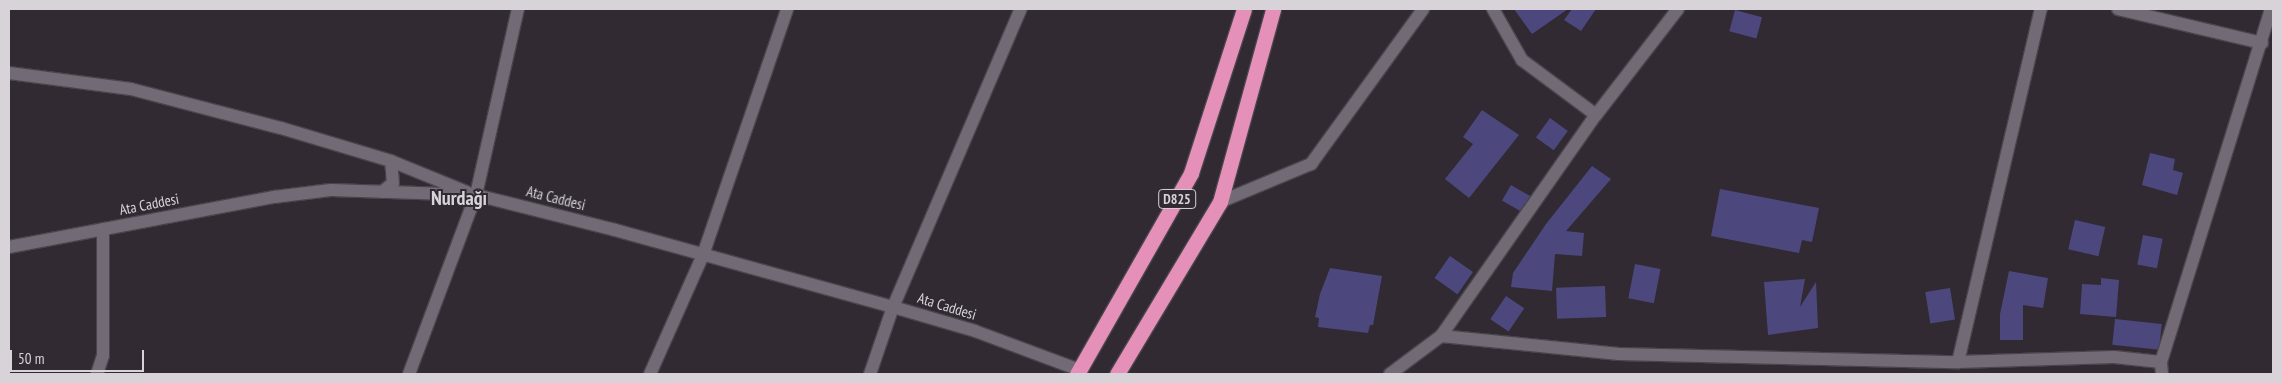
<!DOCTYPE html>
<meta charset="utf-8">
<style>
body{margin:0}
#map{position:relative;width:2282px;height:383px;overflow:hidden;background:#312a33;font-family:"PT Sans Narrow",sans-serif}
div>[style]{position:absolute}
.building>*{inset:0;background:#4c487e;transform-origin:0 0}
.roads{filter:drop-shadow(1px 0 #4a454c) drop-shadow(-1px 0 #4a454c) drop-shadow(0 1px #4a454c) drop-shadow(0 -1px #4a454c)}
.minor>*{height:12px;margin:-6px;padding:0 6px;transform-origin:6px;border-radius:6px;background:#726b75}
.highway>*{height:15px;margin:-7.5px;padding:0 7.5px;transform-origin:7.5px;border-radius:7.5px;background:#e490b8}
span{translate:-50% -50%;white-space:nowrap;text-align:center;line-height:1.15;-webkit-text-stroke:4px #312a33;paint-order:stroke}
.shield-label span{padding:1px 4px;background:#312a33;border:1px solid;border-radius:4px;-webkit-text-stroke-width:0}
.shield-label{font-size:14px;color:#d7d3d9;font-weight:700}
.street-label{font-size:15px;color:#d7d3d9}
.district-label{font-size:20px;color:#d7d3d9;font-weight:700}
.frame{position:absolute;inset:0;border:10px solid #d7d3d9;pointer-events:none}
.scale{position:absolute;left:10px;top:350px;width:134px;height:22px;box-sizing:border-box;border:2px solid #d7d3d9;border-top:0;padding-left:6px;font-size:15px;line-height:18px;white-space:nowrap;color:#d7d3d9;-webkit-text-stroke:4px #312a33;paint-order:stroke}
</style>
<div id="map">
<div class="building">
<i style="clip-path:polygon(1514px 9px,1568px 9px,1532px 34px)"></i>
<i style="clip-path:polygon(1572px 9px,1596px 9px,1581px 31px,1564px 20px)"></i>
<i style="left:1735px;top:10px;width:28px;height:22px;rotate:15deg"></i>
<i style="clip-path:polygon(1482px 110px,1519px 135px,1469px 198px,1445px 179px,1473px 144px,1463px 137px)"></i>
<i style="left:1550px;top:118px;width:22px;height:24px;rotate:36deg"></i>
<i style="clip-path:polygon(2150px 153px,2175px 159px,2173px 170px,2183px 173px,2177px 195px,2142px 185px)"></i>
<i style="clip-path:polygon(1592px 166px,1611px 179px,1566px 231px,1584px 233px,1582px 256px,1555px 254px,1552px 291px,1511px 287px,1513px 273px,1546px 224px)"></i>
<i style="left:1511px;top:185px;width:22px;height:18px;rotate:30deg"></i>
<i style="clip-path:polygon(1720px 189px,1819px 208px,1812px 242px,1802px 240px,1799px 253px,1711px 236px)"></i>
<i style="left:2075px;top:220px;width:31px;height:30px;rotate:13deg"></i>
<i style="left:2143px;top:235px;width:20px;height:30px;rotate:11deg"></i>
<i style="left:1450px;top:256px;width:28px;height:27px;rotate:35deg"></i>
<i style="left:1635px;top:264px;width:26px;height:35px;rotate:11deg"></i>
<i style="clip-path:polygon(1330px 268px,1382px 276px,1373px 325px,1370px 325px,1368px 333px,1318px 327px,1319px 318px,1315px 317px,1320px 294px)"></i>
<i style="clip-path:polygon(2009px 271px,2048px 278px,2043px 308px,2023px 305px,2023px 340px,2000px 340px,2000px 314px)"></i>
<i style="clip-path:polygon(2101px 278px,2119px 280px,2116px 317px,2080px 314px,2082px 284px,2101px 285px)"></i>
<i style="clip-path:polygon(1805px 279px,1800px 307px,1816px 282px,1818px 328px,1768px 335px,1764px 282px)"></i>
<i style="left:1605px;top:286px;width:31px;height:49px;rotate:88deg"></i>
<i style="left:1950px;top:288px;width:32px;height:25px;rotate:81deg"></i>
<i style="left:1506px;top:296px;width:22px;height:28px;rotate:34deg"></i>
<i style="left:2115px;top:319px;width:47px;height:26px;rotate:6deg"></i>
</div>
<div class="roads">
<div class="minor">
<i style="left:1493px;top:9px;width:59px;rotate:60.4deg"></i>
<i style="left:1522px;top:60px;width:92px;rotate:36.6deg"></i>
<i style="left:2118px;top:9px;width:148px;rotate:13.3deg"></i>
<i style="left:9px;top:73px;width:123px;rotate:7.5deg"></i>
<i style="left:131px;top:89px;width:155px;rotate:14.6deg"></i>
<i style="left:281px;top:128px;width:115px;rotate:16.7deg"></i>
<i style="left:391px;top:161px;width:82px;rotate:22.2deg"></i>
<i style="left:382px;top:192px;width:14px;rotate:-39deg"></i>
<i style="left:393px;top:183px;width:22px;rotate:-95deg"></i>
<i style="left:1220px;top:202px;width:99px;rotate:-22.7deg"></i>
<i style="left:1311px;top:164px;width:191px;rotate:-54.1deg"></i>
<i style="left:9px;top:247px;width:270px;rotate:-10.7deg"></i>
<i style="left:274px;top:197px;width:57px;rotate:-7deg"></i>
<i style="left:331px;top:190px;width:145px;rotate:2deg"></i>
<i style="left:476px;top:195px;width:143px;rotate:14.1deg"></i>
<i style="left:615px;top:230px;width:288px;rotate:15.5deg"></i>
<i style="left:893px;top:307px;width:85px;rotate:16.3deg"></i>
<i style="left:975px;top:331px;width:112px;rotate:20.4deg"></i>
<i style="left:1441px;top:336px;width:179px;rotate:5.8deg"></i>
<i style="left:1619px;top:354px;width:339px;rotate:1.4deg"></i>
<i style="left:1958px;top:362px;width:156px;rotate:-1.8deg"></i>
<i style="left:2114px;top:357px;width:47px;rotate:6.1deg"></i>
<i style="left:1958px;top:362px;width:363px;rotate:-76.8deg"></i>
<i style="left:97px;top:374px;width:19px;rotate:-72deg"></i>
<i style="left:103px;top:356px;width:127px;rotate:-90deg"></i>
<i style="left:409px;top:374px;width:191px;rotate:-69.5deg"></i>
<i style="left:476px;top:195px;width:191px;rotate:-77.3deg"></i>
<i style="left:650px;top:374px;width:130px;rotate:-66deg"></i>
<i style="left:703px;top:255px;width:260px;rotate:-71.1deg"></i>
<i style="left:870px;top:374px;width:71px;rotate:-71.1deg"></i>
<i style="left:893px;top:307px;width:324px;rotate:-66.8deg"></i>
<i style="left:1390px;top:374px;width:64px;rotate:-36.7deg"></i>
<i style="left:1441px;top:336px;width:270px;rotate:-55deg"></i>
<i style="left:1596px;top:115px;width:134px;rotate:-52.3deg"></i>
<i style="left:2162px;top:374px;width:12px;rotate:-95deg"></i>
<i style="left:2161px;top:362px;width:370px;rotate:-72.7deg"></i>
</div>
<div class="highway">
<i style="left:1077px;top:374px;width:231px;rotate:-60.4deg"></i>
<i style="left:1191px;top:173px;width:172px;rotate:-72.1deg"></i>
<i style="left:1117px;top:374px;width:200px;rotate:-59.1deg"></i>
<i style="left:1220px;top:202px;width:200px;rotate:-74.6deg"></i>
</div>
</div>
<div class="shield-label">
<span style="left:1177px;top:199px">D825</span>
</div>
<div class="street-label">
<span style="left:556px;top:198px;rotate:14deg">Ata Caddesi</span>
<span style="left:149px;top:204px;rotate:-11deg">Ata Caddesi</span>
<span style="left:947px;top:306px;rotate:17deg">Ata Caddesi</span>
</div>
<div class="district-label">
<span style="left:459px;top:198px">Nurdağı</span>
</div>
<div class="frame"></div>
<div class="scale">50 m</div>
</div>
